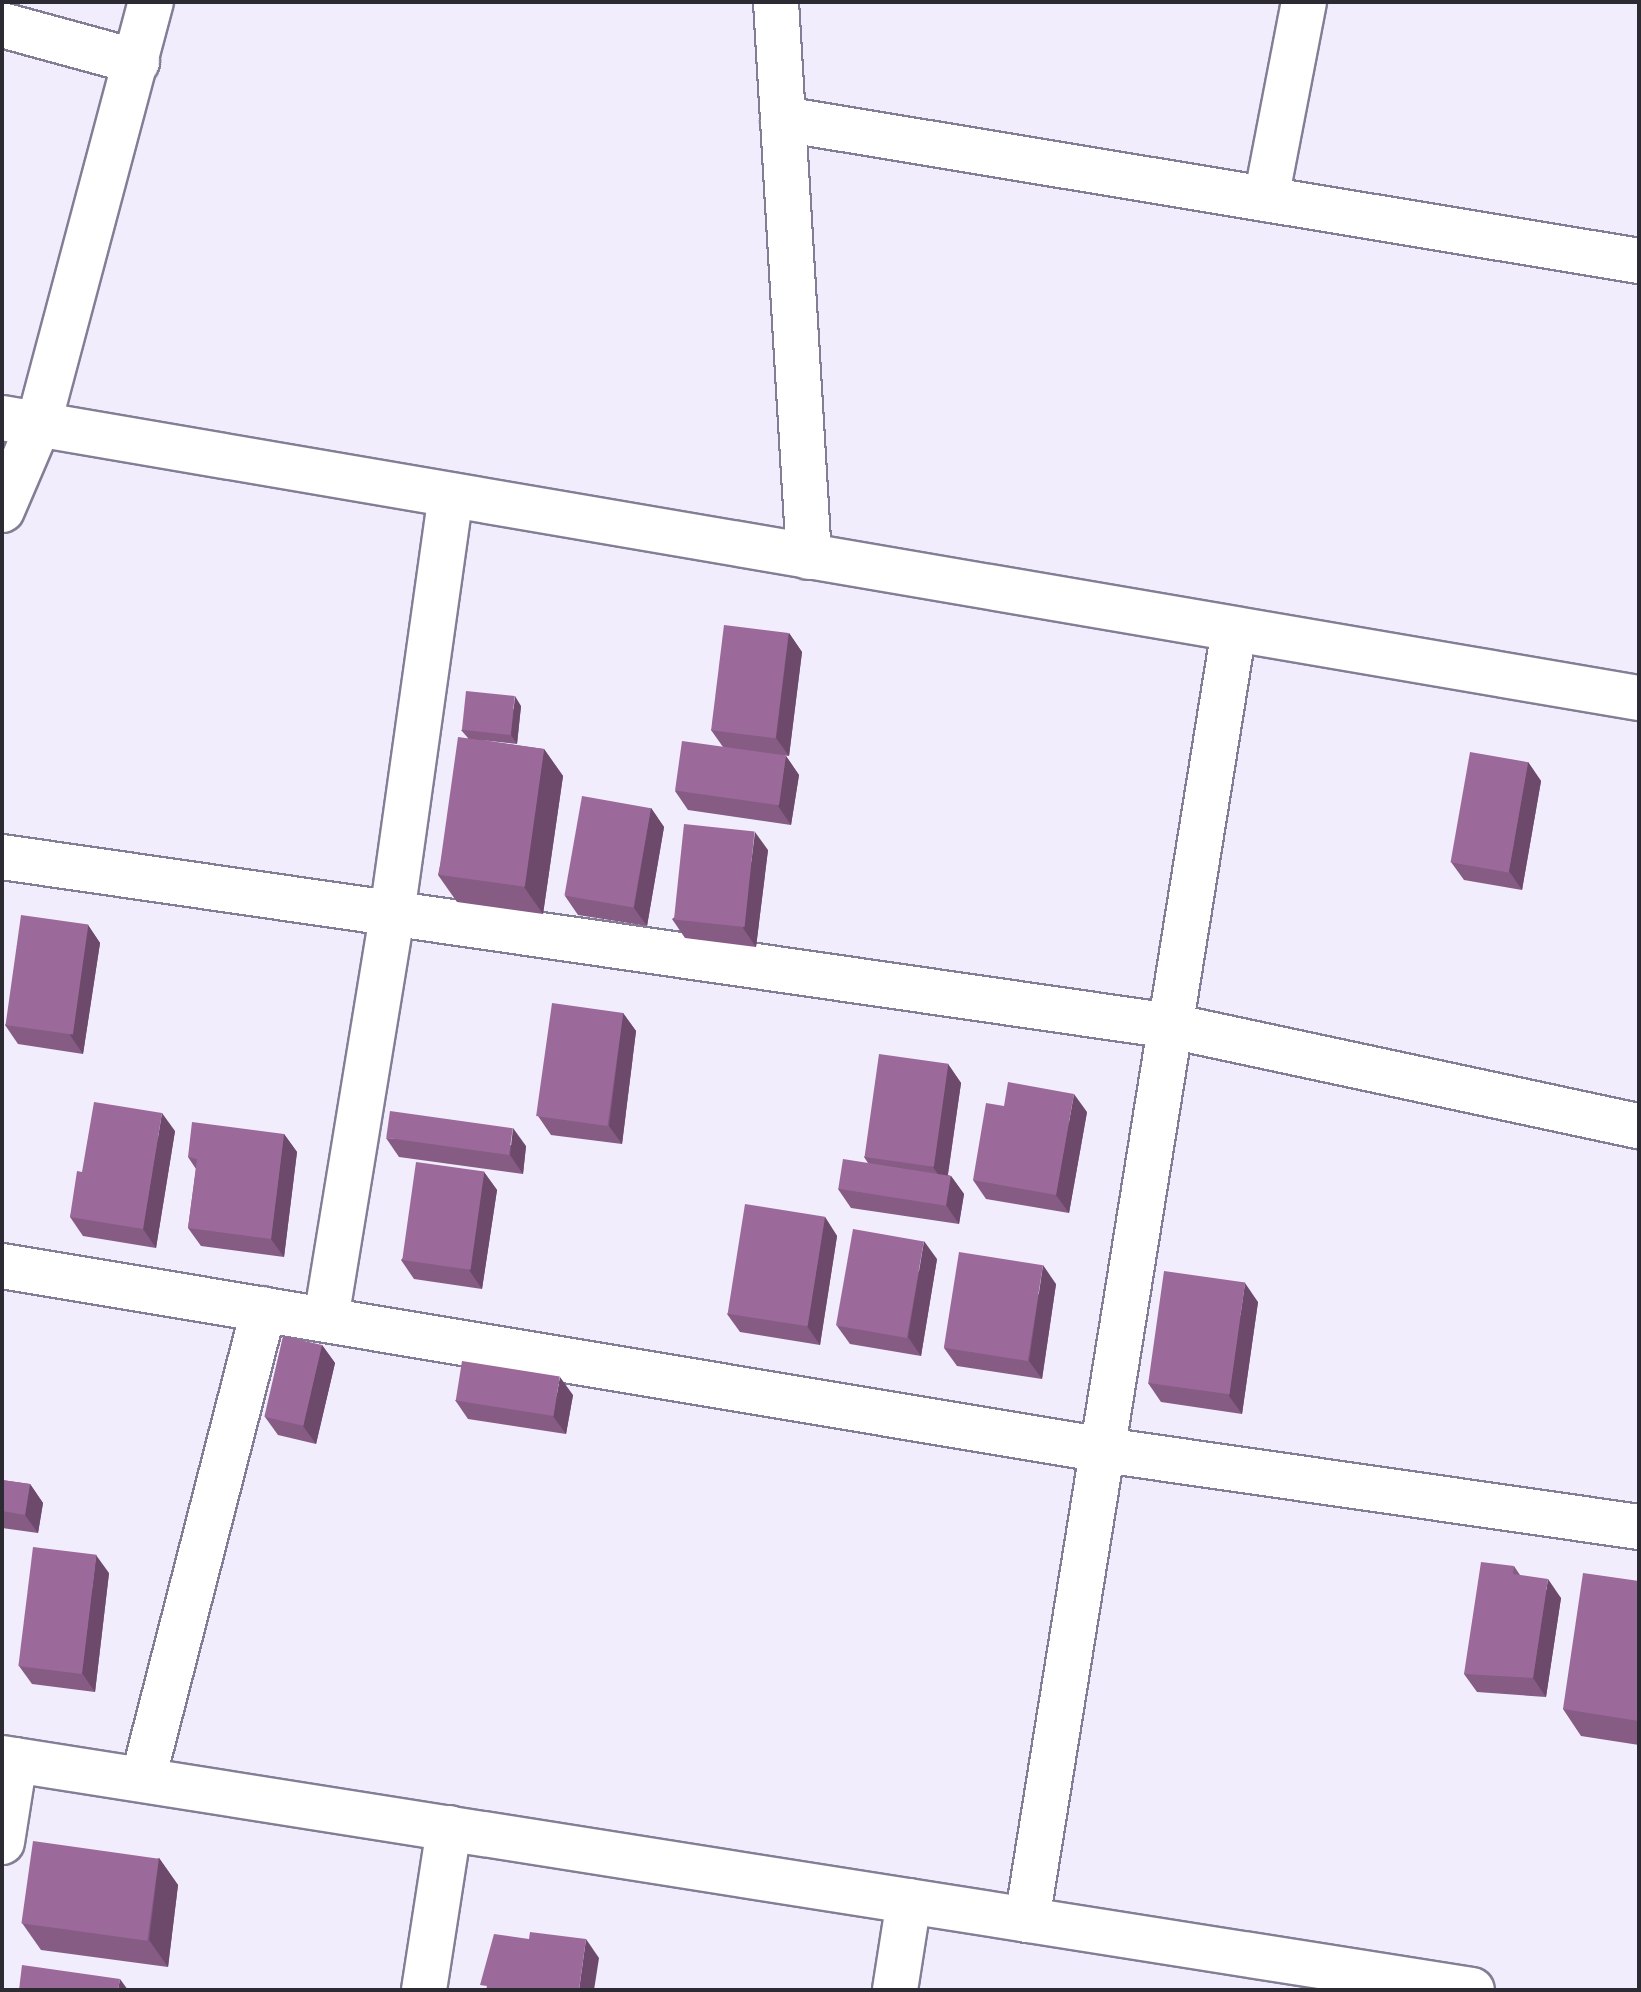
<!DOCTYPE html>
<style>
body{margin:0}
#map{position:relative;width:1641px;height:1992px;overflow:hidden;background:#f1edfd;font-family:"Nunito Sans",sans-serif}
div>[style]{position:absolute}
.roads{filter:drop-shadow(2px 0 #837e95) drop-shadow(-2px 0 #837e95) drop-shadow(0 2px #837e95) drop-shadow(0 -2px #837e95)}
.minor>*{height:44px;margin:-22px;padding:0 22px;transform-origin:22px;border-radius:22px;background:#fff}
.tertiary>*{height:44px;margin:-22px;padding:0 22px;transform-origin:22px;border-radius:22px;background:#fff}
.wall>*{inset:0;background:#865b84}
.shaded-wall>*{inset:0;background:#6d4a6c}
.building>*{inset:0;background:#9c6a9a;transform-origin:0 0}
span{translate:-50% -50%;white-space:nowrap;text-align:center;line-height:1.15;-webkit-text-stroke:7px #fdfdfd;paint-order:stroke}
.frame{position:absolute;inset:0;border:4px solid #2c2a33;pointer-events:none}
</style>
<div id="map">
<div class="roads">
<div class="minor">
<i style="left:776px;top:2px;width:556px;rotate:86.6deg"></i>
<i style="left:2px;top:25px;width:140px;rotate:15.3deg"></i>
<i style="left:783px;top:119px;width:868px;rotate:9.42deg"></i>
<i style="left:1266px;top:199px;width:201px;rotate:-79.1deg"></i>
<i style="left:2px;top:418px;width:1661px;rotate:9.71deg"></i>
<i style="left:2px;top:857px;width:1181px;rotate:8.23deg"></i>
<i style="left:1171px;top:1026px;width:479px;rotate:12.1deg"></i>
<i style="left:2px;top:1266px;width:1117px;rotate:9.48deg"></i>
<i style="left:1104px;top:1450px;width:541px;rotate:8.19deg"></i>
<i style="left:326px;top:1319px;width:410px;rotate:-80.7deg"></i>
<i style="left:392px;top:914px;width:422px;rotate:-82deg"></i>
<i style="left:2px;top:1758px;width:1488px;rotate:8.97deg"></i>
<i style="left:143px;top:1779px;width:485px;rotate:-75.6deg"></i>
<i style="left:2px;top:1842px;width:83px;rotate:-81deg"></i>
<i style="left:1027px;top:1920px;width:1307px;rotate:-80.89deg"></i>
<i style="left:424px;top:1990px;width:164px;rotate:-81.2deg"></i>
<i style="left:895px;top:1990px;width:90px;rotate:-81.1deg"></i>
</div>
<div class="tertiary">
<i style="left:2px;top:510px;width:91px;rotate:-66.8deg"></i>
<i style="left:38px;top:426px;width:439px;rotate:-75.1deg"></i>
</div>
</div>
<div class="wall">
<i style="clip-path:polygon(789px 633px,802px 652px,789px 756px,780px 755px,786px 756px,799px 775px,791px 825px,688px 810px,675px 791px,723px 747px,711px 730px)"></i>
<i style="clip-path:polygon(521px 706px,517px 744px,481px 740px,544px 749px,563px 776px,543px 914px,457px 902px,438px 875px,468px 738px,461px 730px)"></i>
<i style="clip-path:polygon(1528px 762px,1541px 781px,1522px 890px,1464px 880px,1451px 862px)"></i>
<i style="clip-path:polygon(651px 808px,664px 827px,647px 926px,578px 915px,565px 896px)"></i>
<i style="clip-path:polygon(768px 850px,756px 947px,685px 938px,672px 919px)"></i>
<i style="clip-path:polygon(88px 925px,100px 943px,83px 1054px,18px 1044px,5px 1025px)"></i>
<i style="clip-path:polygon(623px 1013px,636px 1031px,622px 1144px,551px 1135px,538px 1116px)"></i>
<i style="clip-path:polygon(948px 1064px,961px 1083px,948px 1175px,951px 1176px,964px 1194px,959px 1224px,851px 1208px,838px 1189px,868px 1163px,864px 1157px)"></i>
<i style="clip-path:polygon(1087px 1112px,1069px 1213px,986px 1199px,973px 1180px)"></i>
<i style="clip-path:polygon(175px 1131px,156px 1248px,83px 1236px,70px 1217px,82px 1172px)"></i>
<i style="clip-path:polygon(284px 1134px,297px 1152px,284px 1257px,201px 1246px,188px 1228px,196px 1169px,188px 1157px)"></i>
<i style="clip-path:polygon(386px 1138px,526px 1146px,523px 1174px,399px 1157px)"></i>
<i style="clip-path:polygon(484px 1172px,497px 1190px,482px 1289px,414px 1279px,401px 1260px)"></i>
<i style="clip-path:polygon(825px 1217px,837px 1236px,820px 1345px,740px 1332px,727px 1314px)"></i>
<i style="clip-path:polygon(937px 1259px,921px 1356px,850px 1344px,837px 1326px)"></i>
<i style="clip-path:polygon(1056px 1284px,1042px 1379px,957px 1366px,944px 1348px)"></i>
<i style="clip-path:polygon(1258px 1302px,1242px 1414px,1161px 1402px,1148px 1383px)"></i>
<i style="clip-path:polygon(322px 1345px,335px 1363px,316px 1444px,278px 1435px,265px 1417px)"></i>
<i style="clip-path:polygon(573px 1395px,566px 1434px,468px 1419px,455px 1400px)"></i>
<i style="clip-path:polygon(2px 1480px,30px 1484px,43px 1503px,38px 1533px,2px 1528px)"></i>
<i style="clip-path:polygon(1514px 1566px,1520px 1575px,1561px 1598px,1546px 1697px,1477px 1692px,1464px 1674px)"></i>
<i style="clip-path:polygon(109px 1573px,95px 1692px,32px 1684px,19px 1666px)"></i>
<i style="clip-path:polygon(1639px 1581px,1639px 1745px,1581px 1736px,1563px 1709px)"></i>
<i style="clip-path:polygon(159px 1858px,178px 1885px,168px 1967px,41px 1950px,22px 1923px)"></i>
</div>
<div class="shaded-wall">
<i style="clip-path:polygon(789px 633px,802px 652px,789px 756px,776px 738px)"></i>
<i style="clip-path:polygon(515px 696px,521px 706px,517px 744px,511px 735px)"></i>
<i style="clip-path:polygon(544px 749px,563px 776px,543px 914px,524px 887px)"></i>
<i style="clip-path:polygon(786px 756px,799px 775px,791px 825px,778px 806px)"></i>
<i style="clip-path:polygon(1528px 762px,1541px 781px,1522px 890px,1509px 871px)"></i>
<i style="clip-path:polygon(651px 808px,664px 827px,647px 926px,634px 908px)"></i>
<i style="clip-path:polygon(755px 832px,768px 850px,756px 947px,743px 928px)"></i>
<i style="clip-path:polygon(88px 925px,100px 943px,83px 1054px,70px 1035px)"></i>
<i style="clip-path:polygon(623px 1013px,636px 1031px,622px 1144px,609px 1126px)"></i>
<i style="clip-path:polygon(948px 1064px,961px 1083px,946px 1186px,933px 1167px)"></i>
<i style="clip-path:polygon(1074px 1094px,1087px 1112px,1069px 1213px,1056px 1195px)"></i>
<i style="clip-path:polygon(162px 1113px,175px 1131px,156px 1248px,143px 1229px)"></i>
<i style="clip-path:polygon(513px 1128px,526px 1146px,523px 1174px,510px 1155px)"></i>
<i style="clip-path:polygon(284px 1134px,297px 1152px,284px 1257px,271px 1239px)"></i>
<i style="clip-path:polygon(484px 1172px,497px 1190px,482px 1289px,469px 1270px)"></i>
<i style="clip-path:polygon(951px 1176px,964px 1194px,959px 1224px,946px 1205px)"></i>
<i style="clip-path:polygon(825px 1217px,837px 1236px,820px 1345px,807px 1326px)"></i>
<i style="clip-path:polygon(924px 1241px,937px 1259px,921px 1356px,908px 1337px)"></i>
<i style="clip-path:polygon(1043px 1265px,1056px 1284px,1042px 1379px,1029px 1361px)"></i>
<i style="clip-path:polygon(1245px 1283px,1258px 1302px,1242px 1414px,1229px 1396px)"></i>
<i style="clip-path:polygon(322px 1345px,335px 1363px,316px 1444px,303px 1426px)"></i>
<i style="clip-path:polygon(560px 1377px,573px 1395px,566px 1434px,553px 1416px)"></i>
<i style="clip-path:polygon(30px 1484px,43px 1503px,38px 1533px,25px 1515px)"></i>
<i style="clip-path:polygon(96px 1555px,109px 1573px,95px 1692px,82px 1673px)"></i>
<i style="clip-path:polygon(1548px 1579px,1561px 1598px,1546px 1697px,1533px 1678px)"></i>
<i style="clip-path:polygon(159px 1858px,178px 1885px,168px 1967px,149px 1940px)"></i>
<i style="clip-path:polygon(586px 1939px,599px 1958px,594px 1990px,579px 1990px)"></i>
<i style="clip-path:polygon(120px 1979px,128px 1990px,118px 1990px)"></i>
</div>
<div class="building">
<i style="left:724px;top:625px;width:65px;height:106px;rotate:7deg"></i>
<i style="left:466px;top:691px;width:49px;height:39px;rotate:6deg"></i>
<i style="left:458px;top:737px;width:87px;height:139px;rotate:8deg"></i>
<i style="left:682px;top:741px;width:105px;height:50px;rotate:8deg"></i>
<i style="left:1470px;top:752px;width:59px;height:112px;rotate:10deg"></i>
<i style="left:582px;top:796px;width:70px;height:101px;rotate:10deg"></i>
<i style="left:684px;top:824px;width:71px;height:96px;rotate:6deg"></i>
<i style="left:21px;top:915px;width:68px;height:111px;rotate:8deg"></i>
<i style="left:552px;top:1003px;width:72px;height:114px;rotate:8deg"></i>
<i style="left:879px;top:1054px;width:70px;height:104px;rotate:8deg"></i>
<i style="clip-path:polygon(1008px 1082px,1074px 1094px,1056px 1195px,973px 1180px,986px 1103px,1004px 1106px)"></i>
<i style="clip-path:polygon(94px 1102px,162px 1113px,143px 1229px,70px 1217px,77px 1171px,82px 1172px)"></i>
<i style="left:390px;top:1111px;width:124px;height:27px;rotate:8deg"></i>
<i style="clip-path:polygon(192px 1122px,284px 1134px,271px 1239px,188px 1228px,197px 1159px,188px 1157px)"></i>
<i style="left:843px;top:1159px;width:109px;height:30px;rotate:9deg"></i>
<i style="left:416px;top:1162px;width:69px;height:99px;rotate:8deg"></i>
<i style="left:745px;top:1204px;width:81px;height:111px;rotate:9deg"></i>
<i style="left:853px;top:1229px;width:72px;height:98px;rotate:10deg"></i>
<i style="left:959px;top:1252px;width:85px;height:97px;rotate:9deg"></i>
<i style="left:1164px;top:1271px;width:82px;height:113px;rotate:8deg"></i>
<i style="left:283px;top:1336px;width:40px;height:83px;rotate:13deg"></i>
<i style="left:462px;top:1361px;width:99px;height:40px;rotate:9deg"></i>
<i style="clip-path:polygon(2px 1480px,30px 1484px,25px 1515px,2px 1511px)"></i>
<i style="left:33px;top:1547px;width:64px;height:120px;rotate:7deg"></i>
<i style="clip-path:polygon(1481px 1562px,1514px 1566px,1513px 1574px,1548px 1579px,1533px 1678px,1464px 1674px)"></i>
<i style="clip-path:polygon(1583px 1573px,1639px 1581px,1639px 1721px,1563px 1709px)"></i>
<i style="left:33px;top:1841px;width:127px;height:83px;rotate:8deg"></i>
<i style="clip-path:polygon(530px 1932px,586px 1939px,579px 1990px,486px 1990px,487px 1986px,480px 1985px,494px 1934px,529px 1939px)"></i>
<i style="clip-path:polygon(22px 1965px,120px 1979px,118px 1990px,19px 1990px)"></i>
</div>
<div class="frame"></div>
</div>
